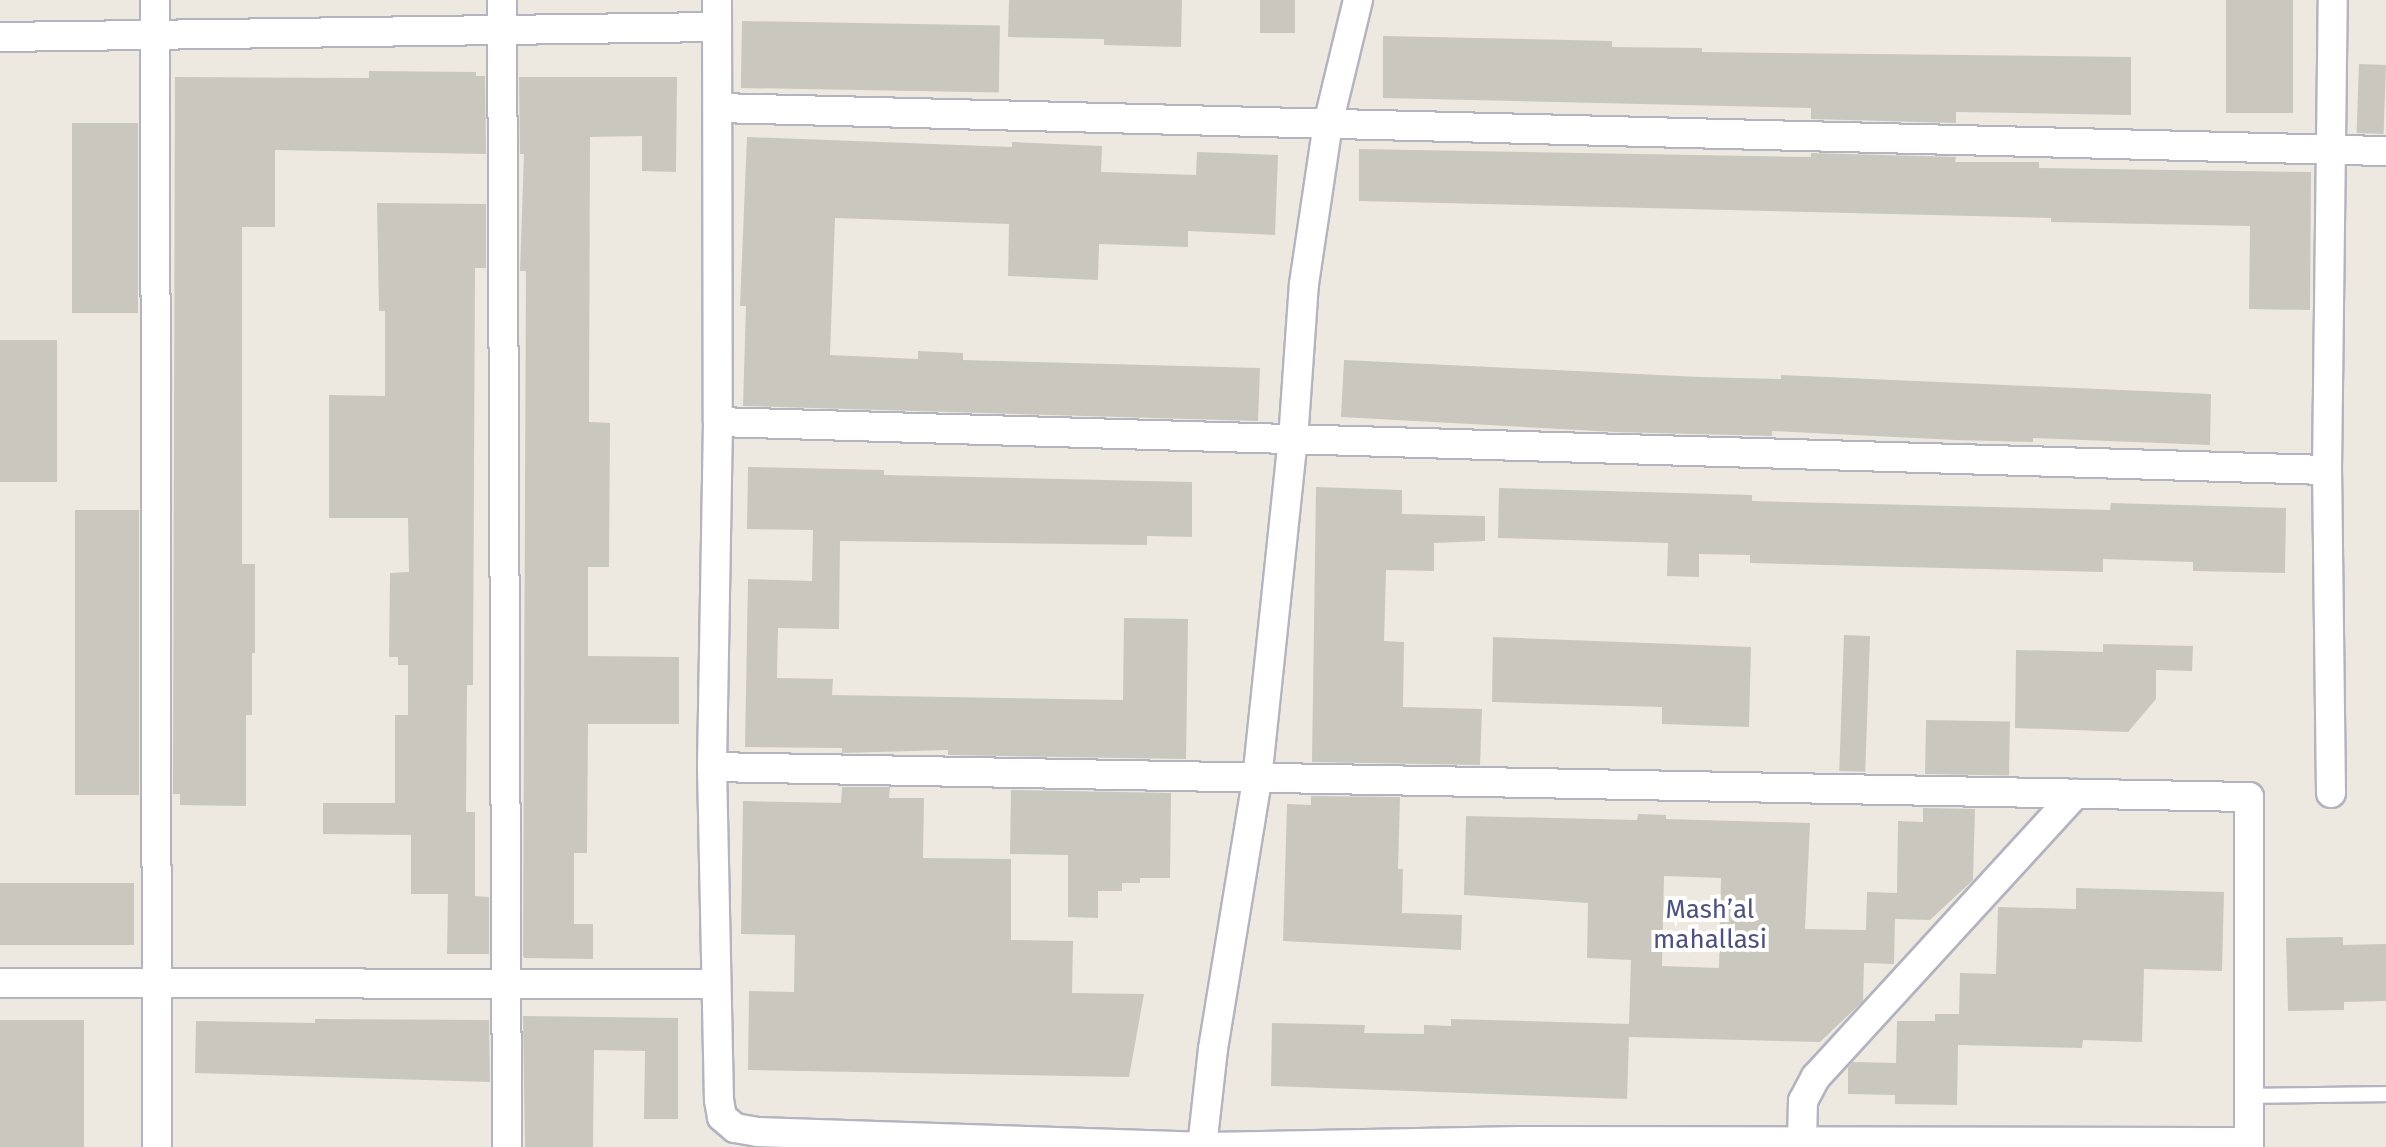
<!DOCTYPE html>
<meta charset="utf-8">
<style>
body{margin:0}
#map{position:relative;width:2386px;height:1147px;overflow:hidden;background:#eee9e0;font-family:"Fira Sans",sans-serif}
div>[style]{position:absolute}
.building>*{inset:0;background:#cac7be;transform-origin:0 0}
.roads{filter:drop-shadow(2px 0 #b3b4c0) drop-shadow(-2px 0 #b3b4c0) drop-shadow(0 2px #b3b4c0) drop-shadow(0 -2px #b3b4c0)}
.lane>*{height:14px;margin:-7px;padding:0 7px;transform-origin:7px;border-radius:7px;background:#fff}
.street>*{height:28px;margin:-14px;padding:0 14px;transform-origin:14px;border-radius:14px;background:#fff}
span{translate:-50% -50%;white-space:nowrap;text-align:center;line-height:1.15;-webkit-text-stroke:8px #fff;paint-order:stroke}
.neighbourhood-label{font-size:26px;color:#4d517e}
</style>
<div id="map">
<div class="building">
<i style="clip-path:polygon(1009px 0,1182px 0,1181px 47px,1104px 45px,1104px 39px,1008px 37px)"></i>
<i style="left:1260px;top:0;width:35px;height:33px"></i>
<i style="left:2226px;top:0;width:67px;height:113px"></i>
<i style="left:742px;top:21px;width:258px;height:67px;rotate:1deg"></i>
<i style="clip-path:polygon(1383px 36px,1612px 41px,1612px 47px,1702px 48px,1702px 52px,2131px 57px,2131px 115px,1956px 112px,1956px 123px,1811px 119px,1811px 108px,1383px 98px)"></i>
<i style="left:2359px;top:64px;width:27px;height:69px;rotate:2deg"></i>
<i style="clip-path:polygon(369px 71px,476px 72px,476px 76px,485px 76px,486px 154px,275px 150px,275px 227px,242px 227px,242px 564px,255px 564px,255px 653px,252px 653px,252px 715px,246px 715px,246px 806px,180px 805px,180px 794px,173px 794px,175px 77px,369px 78px)"></i>
<i style="clip-path:polygon(519px 77px,677px 77px,676px 172px,642px 171px,642px 136px,590px 137px,589px 422px,610px 423px,609px 567px,588px 567px,588px 656px,679px 657px,679px 724px,588px 724px,587px 853px,574px 853px,574px 924px,593px 924px,593px 959px,524px 958px,523px 955px,526px 271px,520px 271px,524px 154px,520px 154px)"></i>
<i style="left:138px;top:123px;width:190px;height:66px;rotate:90deg"></i>
<i style="clip-path:polygon(747px 137px,1012px 147px,1012px 142px,1102px 146px,1101px 172px,1196px 175px,1197px 152px,1278px 155px,1275px 235px,1188px 231px,1188px 247px,1099px 244px,1098px 280px,1008px 276px,1009px 224px,835px 218px,830px 355px,918px 359px,918px 351px,963px 353px,963px 360px,1260px 368px,1258px 421px,743px 406px,746px 306px,740px 306px)"></i>
<i style="clip-path:polygon(1359px 149px,1811px 157px,1811px 153px,1956px 157px,1955px 162px,2039px 162px,2039px 168px,2311px 172px,2310px 310px,2249px 309px,2250px 226px,2051px 222px,2051px 218px,1359px 201px)"></i>
<i style="clip-path:polygon(377px 203px,486px 204px,486px 268px,475px 268px,473px 685px,467px 685px,466px 812px,475px 812px,475px 896px,489px 897px,489px 954px,447px 954px,448px 894px,411px 894px,411px 835px,323px 834px,323px 803px,395px 803px,395px 715px,408px 715px,408px 665px,398px 665px,398px 657px,389px 657px,390px 573px,409px 572px,408px 518px,329px 518px,329px 395px,385px 396px,385px 311px,379px 311px)"></i>
<i style="left:0;top:340px;width:57px;height:142px"></i>
<i style="clip-path:polygon(1344px 360px,1700px 377px,1781px 379px,1781px 375px,2211px 394px,2210px 445px,2033px 438px,2033px 442px,1956px 440px,1772px 431px,1772px 436px,1616px 432px,1341px 417px)"></i>
<i style="clip-path:polygon(748px 467px,884px 470px,884px 475px,1192px 482px,1192px 537px,1147px 536px,1147px 545px,840px 541px,839px 629px,778px 628px,777px 678px,833px 679px,832px 695px,1123px 700px,1124px 618px,1188px 619px,1186px 759px,948px 755px,948px 750px,842px 753px,842px 748px,745px 747px,748px 579px,812px 581px,813px 530px,747px 529px)"></i>
<i style="clip-path:polygon(1316px 487px,1402px 490px,1402px 514px,1485px 516px,1485px 541px,1434px 543px,1434px 571px,1386px 570px,1384px 641px,1404px 642px,1403px 707px,1482px 709px,1480px 765px,1312px 762px)"></i>
<i style="clip-path:polygon(1499px 488px,1752px 495px,1752px 501px,2110px 510px,2111px 503px,2286px 508px,2285px 573px,2193px 571px,2193px 562px,2103px 559px,2103px 572px,1750px 563px,1750px 555px,1699px 554px,1699px 577px,1667px 576px,1668px 543px,1498px 538px)"></i>
<i style="left:75px;top:510px;width:64px;height:285px"></i>
<i style="left:1844px;top:635px;width:26px;height:136px;rotate:2deg"></i>
<i style="clip-path:polygon(1493px 637px,1751px 647px,1749px 727px,1662px 724px,1662px 707px,1492px 702px)"></i>
<i style="clip-path:polygon(2103px 644px,2193px 646px,2192px 671px,2156px 670px,2156px 699px,2128px 732px,2015px 728px,2016px 650px,2103px 652px)"></i>
<i style="left:1926px;top:720px;width:84px;height:54px;rotate:1deg"></i>
<i style="clip-path:polygon(842px 787px,890px 787px,889px 798px,924px 798px,923px 858px,1011px 859px,1011px 940px,1073px 941px,1072px 993px,1144px 994px,1129px 1077px,748px 1070px,749px 991px,794px 992px,795px 935px,741px 934px,743px 801px,841px 803px)"></i>
<i style="clip-path:polygon(1011px 790px,1171px 793px,1170px 878px,1140px 878px,1140px 883px,1122px 883px,1122px 891px,1098px 891px,1098px 918px,1068px 917px,1068px 855px,1010px 854px)"></i>
<i style="clip-path:polygon(1311px 796px,1400px 797px,1398px 869px,1403px 869px,1402px 913px,1462px 915px,1461px 950px,1283px 941px,1287px 804px,1311px 805px)"></i>
<i style="clip-path:polygon(evenodd,1923px 808px,1975px 809px,1973px 880px,1930px 920px,1895px 919px,1894px 964px,1864px 963px,1863px 1001px,1820px 1042px,1629px 1037px,1627px 1099px,1271px 1086px,1272px 1023px,1365px 1025px,1364px 1033px,1424px 1034px,1424px 1025px,1451px 1026px,1451px 1019px,1629px 1024px,1631px 960px,1587px 958px,1588px 903px,1464px 895px,1466px 816px,1637px 820px,1638px 814px,1666px 815px,1666px 819px,1810px 823px,1805px 929px,1866px 930px,1867px 892px,1897px 893px,1898px 821px,1923px 822px,1923px 808px,1664px 876px,1721px 878px,1719px 968px,1662px 966px,1664px 876px)"></i>
<i style="left:0;top:883px;width:134px;height:62px"></i>
<i style="clip-path:polygon(2076px 888px,2224px 892px,2222px 971px,2144px 969px,2142px 1042px,2083px 1040px,2082px 1048px,1958px 1045px,1957px 1105px,1895px 1104px,1895px 1095px,1848px 1094px,1848px 1067px,1853px 1062px,1896px 1063px,1897px 1021px,1935px 1021px,1935px 1014px,1959px 1014px,1960px 973px,1996px 974px,1998px 907px,2076px 909px)"></i>
<i style="clip-path:polygon(2343px 937px,2343px 945px,2386px 944px,2386px 1001px,2344px 1002px,2344px 1010px,2288px 1011px,2286px 938px)"></i>
<i style="clip-path:polygon(523px 1016px,678px 1018px,678px 1119px,644px 1119px,645px 1051px,594px 1050px,593px 1147px,525px 1147px)"></i>
<i style="clip-path:polygon(315px 1019px,489px 1020px,490px 1082px,195px 1073px,196px 1021px,315px 1023px)"></i>
<i style="left:0;top:1020px;width:84px;height:127px"></i>
</div>
<div class="roads">
<div class="lane">
<i style="left:2248px;top:1096px;width:138px;rotate:-0.8deg"></i>
</div>
<div class="street">
<i style="left:155px;top:0;width:1147px;rotate:89.9deg"></i>
<i style="left:502px;top:0;width:1147px;rotate:89.75deg"></i>
<i style="left:717px;top:0;width:422px;rotate:89.9deg"></i>
<i style="left:718px;top:422px;width:345px;rotate:91deg"></i>
<i style="left:712px;top:767px;width:333px;rotate:88.8deg"></i>
<i style="left:719px;top:1100px;width:17px;rotate:80deg"></i>
<i style="left:722px;top:1117px;width:17px;rotate:40deg"></i>
<i style="left:735px;top:1128px;width:22px;rotate:10deg"></i>
<i style="left:757px;top:1132px;width:442px;rotate:1.9deg"></i>
<i style="left:0;top:37px;width:717px;rotate:-0.8deg"></i>
<i style="left:718px;top:108px;width:1669px;rotate:1.48deg"></i>
<i style="left:718px;top:422px;width:1610px;rotate:1.71deg"></i>
<i style="left:712px;top:767px;width:1537px;rotate:1.12deg"></i>
<i style="left:2249px;top:797px;width:350px;rotate:90deg"></i>
<i style="left:2331px;top:793px;width:323px;rotate:-90.7deg"></i>
<i style="left:2327px;top:470px;width:470px;rotate:-89.3deg"></i>
<i style="left:0;top:983px;width:716px;rotate:0.08deg"></i>
<i style="left:1802px;top:1141px;width:40px;rotate:-88.6deg"></i>
<i style="left:1803px;top:1101px;width:27px;rotate:-62deg"></i>
<i style="left:1816px;top:1077px;width:384px;rotate:-47.5deg"></i>
<i style="left:1202px;top:1147px;width:99px;rotate:-83.6deg"></i>
<i style="left:1213px;top:1049px;width:273px;rotate:-80.7deg"></i>
<i style="left:1257px;top:780px;width:342px;rotate:-84deg"></i>
<i style="left:1293px;top:440px;width:156px;rotate:-86deg"></i>
<i style="left:1304px;top:284px;width:162px;rotate:-81.5deg"></i>
<i style="left:1328px;top:124px;width:128px;rotate:-76.4deg"></i>
<i style="left:1209px;top:1147px;width:312px;rotate:-1.1deg"></i>
<i style="left:1521px;top:1141px;width:728px;rotate:0.08deg"></i>
</div>
</div>
<div class="neighbourhood-label">
<span style="left:1710px;top:925px">Mashʼal<br>mahallasi</span>
</div>
</div>
